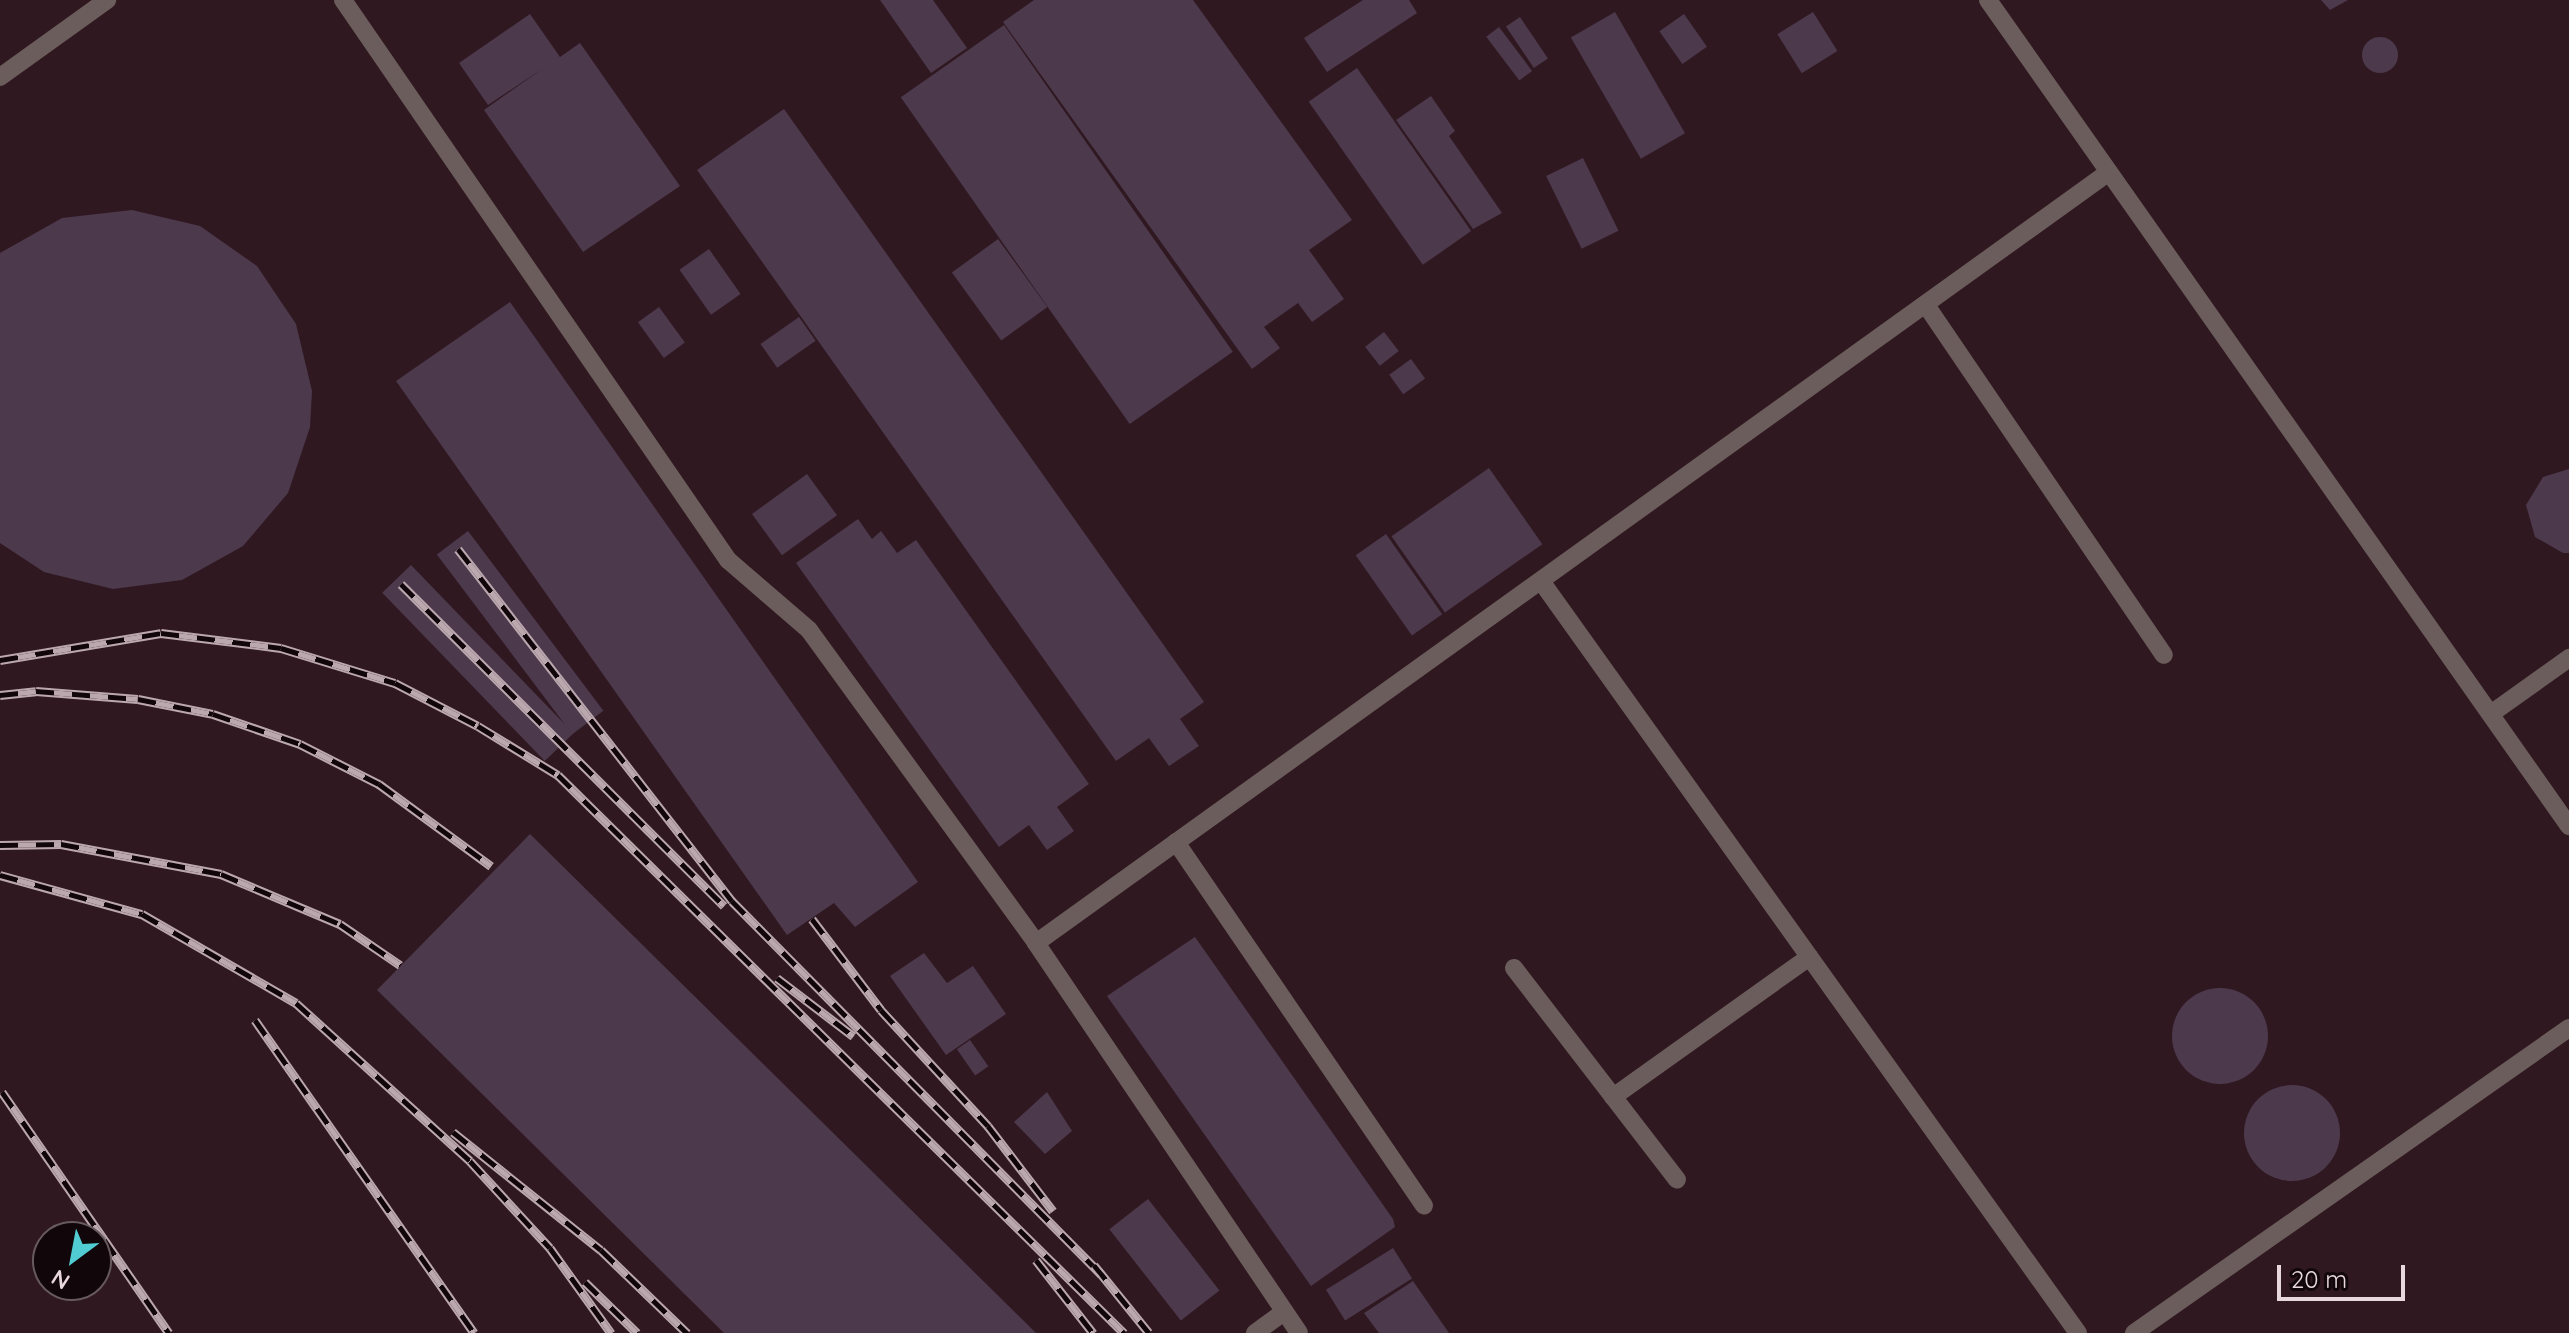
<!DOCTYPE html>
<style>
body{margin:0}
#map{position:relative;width:2569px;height:1333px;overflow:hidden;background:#301821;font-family:Quicksand,sans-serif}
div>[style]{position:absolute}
.building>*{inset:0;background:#4c394c;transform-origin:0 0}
.round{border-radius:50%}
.service>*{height:18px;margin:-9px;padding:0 9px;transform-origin:9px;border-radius:9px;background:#6b5d5b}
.rail>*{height:9px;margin-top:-4.5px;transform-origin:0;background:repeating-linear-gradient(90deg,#11070a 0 18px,#bba8ae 0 36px);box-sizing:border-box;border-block:2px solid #bba8ae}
span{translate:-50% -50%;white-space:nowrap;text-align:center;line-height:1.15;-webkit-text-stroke:8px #11070a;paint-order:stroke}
.north{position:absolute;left:32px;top:1221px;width:80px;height:80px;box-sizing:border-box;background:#11070a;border:2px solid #675a5e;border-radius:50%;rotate:212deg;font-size:22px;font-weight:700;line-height:32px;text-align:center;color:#e8d7dc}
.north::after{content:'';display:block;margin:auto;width:28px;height:36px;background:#51ccd3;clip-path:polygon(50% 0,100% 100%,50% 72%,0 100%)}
.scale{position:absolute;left:2277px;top:1265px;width:128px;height:36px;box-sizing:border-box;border:4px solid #e8d7dc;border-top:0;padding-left:10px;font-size:24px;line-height:28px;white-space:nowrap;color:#e8d7dc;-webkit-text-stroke:6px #11070a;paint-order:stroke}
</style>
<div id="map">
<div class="building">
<i style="clip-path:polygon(880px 0,933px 0,967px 48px,931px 73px)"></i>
<i style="clip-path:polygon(1034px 0,1193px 0,1352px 220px,1309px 250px,1344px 299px,1312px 322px,1298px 303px,1264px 327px,1280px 348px,1252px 369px,1003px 22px)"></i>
<i style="clip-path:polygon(1363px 0,1409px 0,1417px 13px,1327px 72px,1304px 38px)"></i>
<i style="clip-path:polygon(2321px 0,2348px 0,2330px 10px)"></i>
<i style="left:1615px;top:12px;width:140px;height:51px;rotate:60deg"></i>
<i style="left:1813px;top:12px;width:46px;height:42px;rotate:58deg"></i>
<i style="clip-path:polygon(530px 14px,560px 57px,580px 43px,680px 186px,583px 252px,484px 110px,542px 69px,488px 105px,459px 63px)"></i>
<i style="left:1684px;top:14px;width:40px;height:30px;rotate:55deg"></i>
<i style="left:1520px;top:17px;width:50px;height:17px;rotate:56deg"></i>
<i style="left:1004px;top:25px;width:399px;height:126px;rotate:55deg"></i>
<i style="left:1499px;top:27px;width:55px;height:16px;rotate:53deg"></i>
<i class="round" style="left:2362px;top:37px;width:36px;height:36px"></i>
<i style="left:1357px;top:68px;width:199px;height:59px;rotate:55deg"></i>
<i style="clip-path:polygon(1431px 96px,1455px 131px,1449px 136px,1502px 213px,1473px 229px,1396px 120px)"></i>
<i style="clip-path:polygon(784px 109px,1204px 702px,1180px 719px,1199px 746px,1169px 766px,1149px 738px,1116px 761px,697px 170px)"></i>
<i style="left:1583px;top:158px;width:81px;height:41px;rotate:64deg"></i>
<i style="clip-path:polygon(132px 210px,200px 226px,257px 266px,296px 324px,312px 391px,310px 427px,288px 493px,243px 546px,182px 580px,113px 589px,44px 572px,0 543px,0 253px,62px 218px)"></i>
<i style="left:998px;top:239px;width:84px;height:57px;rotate:54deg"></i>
<i style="left:709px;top:249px;width:55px;height:36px;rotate:55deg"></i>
<i style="clip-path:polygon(510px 302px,918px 882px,855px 927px,834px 903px,787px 935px,396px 381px)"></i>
<i style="left:659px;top:307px;width:44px;height:26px;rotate:54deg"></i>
<i style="left:799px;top:317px;width:29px;height:47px;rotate:55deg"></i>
<i style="left:1384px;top:332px;width:24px;height:24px;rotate:52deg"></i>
<i style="left:1411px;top:359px;width:24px;height:27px;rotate:54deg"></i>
<i style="left:1489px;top:468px;width:93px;height:119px;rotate:55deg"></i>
<i style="clip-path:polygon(2569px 469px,2569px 553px,2563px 553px,2535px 537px,2526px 505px,2543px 477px)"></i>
<i style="left:807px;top:474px;width:51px;height:68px;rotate:54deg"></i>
<i style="clip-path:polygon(858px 519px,872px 539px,881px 531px,897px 553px,916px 540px,1089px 784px,1057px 807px,1074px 831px,1047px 850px,1029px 825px,999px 847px,796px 563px)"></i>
<i style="left:468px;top:531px;width:225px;height:39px;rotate:53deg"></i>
<i style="left:1386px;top:534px;width:98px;height:37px;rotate:55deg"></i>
<i style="left:411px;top:565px;width:234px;height:40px;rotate:46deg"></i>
<i style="clip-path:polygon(530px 834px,1036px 1333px,724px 1333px,377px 990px)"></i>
<i style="clip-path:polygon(1195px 937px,1393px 1219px,1395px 1227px,1311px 1286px,1107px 996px)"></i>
<i style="clip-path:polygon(924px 953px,947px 983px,973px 966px,1006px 1014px,946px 1055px,890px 976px)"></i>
<i class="round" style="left:2172px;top:988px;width:96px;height:96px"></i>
<i style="left:970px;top:1040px;width:32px;height:16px;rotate:55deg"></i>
<i class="round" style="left:2244px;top:1085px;width:96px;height:96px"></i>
<i style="clip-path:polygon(1047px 1092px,1072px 1131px,1045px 1154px,1014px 1122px)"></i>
<i style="left:1148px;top:1199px;width:116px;height:49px;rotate:52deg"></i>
<i style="left:1393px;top:1248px;width:36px;height:79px;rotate:58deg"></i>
<i style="clip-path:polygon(1413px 1281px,1449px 1333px,1379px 1333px,1364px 1313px)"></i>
</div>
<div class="service">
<i style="left:343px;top:0;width:680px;rotate:55.49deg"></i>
<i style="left:728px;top:560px;width:107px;rotate:40.8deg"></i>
<i style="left:809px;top:630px;width:387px;rotate:54deg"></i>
<i style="left:1036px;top:943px;width:470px;rotate:56deg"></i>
<i style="left:1988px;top:0;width:1010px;rotate:54.88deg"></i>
<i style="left:0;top:77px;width:132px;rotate:-35.7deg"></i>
<i style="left:1926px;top:305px;width:423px;rotate:55.8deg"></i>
<i style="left:1541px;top:581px;width:924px;rotate:54.47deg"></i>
<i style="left:2492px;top:713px;width:95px;rotate:-35.5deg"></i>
<i style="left:1176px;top:842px;width:440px;rotate:55.7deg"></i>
<i style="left:1036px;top:943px;width:1321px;rotate:-35.7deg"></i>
<i style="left:1514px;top:968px;width:267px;rotate:52.4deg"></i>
<i style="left:1613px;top:1097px;width:241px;rotate:-35.5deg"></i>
<i style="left:1255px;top:1333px;width:34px;rotate:-36deg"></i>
<i style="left:2134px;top:1333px;width:531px;rotate:-35.04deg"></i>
</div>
<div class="rail">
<i style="left:458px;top:549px;width:446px;rotate:52.1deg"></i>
<i style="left:732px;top:901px;width:525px;rotate:45.31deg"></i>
<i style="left:401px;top:584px;width:456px;rotate:44.9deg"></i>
<i style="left:0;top:660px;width:163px;rotate:-9.5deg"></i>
<i style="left:161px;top:633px;width:121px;rotate:7.1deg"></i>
<i style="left:281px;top:648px;width:119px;rotate:17.1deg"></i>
<i style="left:395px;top:683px;width:93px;rotate:27.4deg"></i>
<i style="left:478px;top:726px;width:94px;rotate:31.5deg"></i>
<i style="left:558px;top:775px;width:795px;rotate:44.59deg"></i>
<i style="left:0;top:695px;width:36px;rotate:-6deg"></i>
<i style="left:36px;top:691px;width:102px;rotate:4.5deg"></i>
<i style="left:138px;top:699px;width:76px;rotate:11.3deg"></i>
<i style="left:213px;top:714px;width:92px;rotate:19deg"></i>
<i style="left:300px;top:744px;width:89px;rotate:26.9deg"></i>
<i style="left:379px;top:784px;width:139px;rotate:36.2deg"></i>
<i style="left:0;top:845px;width:61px;rotate:-0.9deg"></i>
<i style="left:61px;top:844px;width:163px;rotate:10.6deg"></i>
<i style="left:221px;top:874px;width:129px;rotate:22.8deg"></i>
<i style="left:340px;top:924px;width:73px;rotate:34.3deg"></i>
<i style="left:0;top:875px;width:147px;rotate:15.4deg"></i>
<i style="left:142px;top:914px;width:178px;rotate:30deg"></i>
<i style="left:296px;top:1003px;width:235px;rotate:42.2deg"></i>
<i style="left:470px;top:1161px;width:118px;rotate:47.4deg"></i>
<i style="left:550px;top:1248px;width:105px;rotate:54.3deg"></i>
<i style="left:812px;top:919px;width:114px;rotate:52.8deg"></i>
<i style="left:881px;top:1010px;width:158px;rotate:47.3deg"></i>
<i style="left:988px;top:1126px;width:107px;rotate:52.6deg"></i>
<i style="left:777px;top:978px;width:96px;rotate:37.3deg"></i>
<i style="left:255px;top:1020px;width:382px;rotate:55deg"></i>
<i style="left:2px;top:1092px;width:293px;rotate:55.3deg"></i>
<i style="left:453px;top:1132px;width:189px;rotate:38.6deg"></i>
<i style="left:601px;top:1250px;width:120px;rotate:44deg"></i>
<i style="left:1036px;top:1260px;width:93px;rotate:52deg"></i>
<i style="left:1094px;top:1265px;width:87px;rotate:51deg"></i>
<i style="left:585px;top:1282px;width:73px;rotate:44.4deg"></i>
</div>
<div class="north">N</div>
<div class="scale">20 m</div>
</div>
